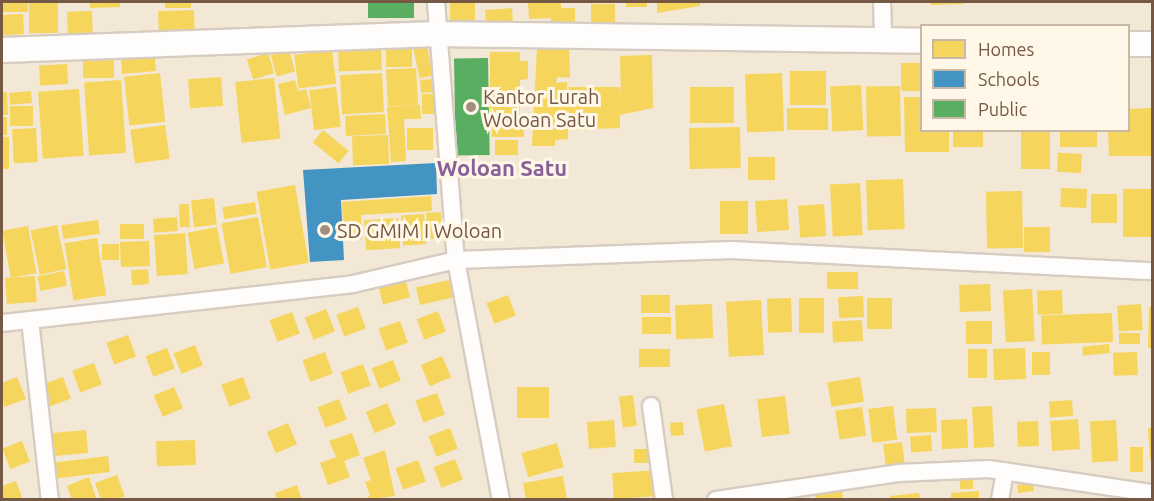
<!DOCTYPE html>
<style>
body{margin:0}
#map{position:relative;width:1154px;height:501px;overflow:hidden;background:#f7f1e6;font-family:Ubuntu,sans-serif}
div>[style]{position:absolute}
.residential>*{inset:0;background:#f3e7d5}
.homes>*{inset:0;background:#f6d55c;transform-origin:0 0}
.schools>*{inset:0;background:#4393c3}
.public>*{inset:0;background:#5aae61;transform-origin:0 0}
.roads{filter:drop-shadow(2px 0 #d6ccc1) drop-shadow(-2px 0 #d6ccc1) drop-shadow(0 2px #d6ccc1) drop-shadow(0 -2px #d6ccc1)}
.street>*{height:16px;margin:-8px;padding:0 8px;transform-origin:8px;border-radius:8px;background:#fefdfb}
.secondary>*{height:24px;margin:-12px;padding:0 12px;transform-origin:12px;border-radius:12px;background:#fefdfb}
.dots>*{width:16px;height:16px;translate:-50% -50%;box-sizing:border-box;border:3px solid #fff7e7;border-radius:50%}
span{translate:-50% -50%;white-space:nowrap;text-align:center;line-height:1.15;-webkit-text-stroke:6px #fff7e7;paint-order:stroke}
.poi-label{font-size:20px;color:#765945}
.left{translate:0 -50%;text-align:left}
.quarter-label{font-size:22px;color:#89609a;font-weight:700}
.frame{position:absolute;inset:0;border:3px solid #765945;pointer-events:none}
.legend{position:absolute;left:920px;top:24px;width:210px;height:108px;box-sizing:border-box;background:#fff7e7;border:2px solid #c8b8a6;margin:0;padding:8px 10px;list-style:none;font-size:18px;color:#765945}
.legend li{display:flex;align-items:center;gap:12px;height:30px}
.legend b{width:30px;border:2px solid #c8b8a6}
</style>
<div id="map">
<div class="residential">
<i style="clip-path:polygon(evenodd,2px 2px,1152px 2px,1152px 499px,2px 499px,2px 2px,922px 26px,1128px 26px,1128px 130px,922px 130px,922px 26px)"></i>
</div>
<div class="homes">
<i style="left:2px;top:2px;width:26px;height:10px"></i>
<i style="left:29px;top:2px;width:29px;height:31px"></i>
<i style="clip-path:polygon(90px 2px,120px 2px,120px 7px,90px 8px)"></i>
<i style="left:165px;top:2px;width:26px;height:6px"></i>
<i style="left:450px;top:2px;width:25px;height:18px"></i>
<i style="clip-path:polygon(528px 2px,561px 2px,561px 8px,575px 8px,575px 27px,551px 27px,551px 18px,529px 19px)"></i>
<i style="left:626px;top:2px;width:21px;height:5px"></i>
<i style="clip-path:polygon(657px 2px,700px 2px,700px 6px,657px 13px)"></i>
<i style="clip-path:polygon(930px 2px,964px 2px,964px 4px,931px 5px)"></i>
<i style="left:591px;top:4px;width:24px;height:19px"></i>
<i style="left:512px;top:8px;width:15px;height:27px;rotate:86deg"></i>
<i style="left:194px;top:10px;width:23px;height:36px;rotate:88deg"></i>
<i style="left:92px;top:11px;width:25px;height:25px;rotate:88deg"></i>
<i style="left:23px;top:14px;width:20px;height:21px;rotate:87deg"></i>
<i style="left:381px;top:46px;width:24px;height:43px;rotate:88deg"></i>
<i style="left:427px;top:46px;width:30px;height:14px;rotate:78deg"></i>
<i style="left:386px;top:47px;width:26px;height:20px"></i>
<i style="left:154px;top:48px;width:23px;height:34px;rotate:85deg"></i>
<i style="clip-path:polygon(537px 48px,569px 48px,570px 78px,557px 77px,556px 83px,567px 82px,568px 111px,569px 87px,620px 87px,621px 97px,620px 56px,652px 55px,653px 108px,620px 115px,620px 128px,568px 130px,568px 139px,555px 140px,555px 146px,532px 146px)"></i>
<i style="left:289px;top:50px;width:22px;height:19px;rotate:74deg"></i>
<i style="left:332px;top:50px;width:34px;height:38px;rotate:83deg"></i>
<i style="clip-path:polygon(490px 52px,520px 52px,520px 61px,528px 61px,528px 79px,520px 80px,520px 115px,490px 114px)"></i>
<i style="left:268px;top:53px;width:21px;height:22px;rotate:73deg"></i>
<i style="left:83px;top:59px;width:31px;height:19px"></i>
<i style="left:901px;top:63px;width:21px;height:28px"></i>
<i style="left:67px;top:64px;width:20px;height:28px;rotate:87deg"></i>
<i style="left:416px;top:68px;width:37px;height:30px;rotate:87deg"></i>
<i style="left:790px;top:71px;width:36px;height:34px"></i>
<i style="left:160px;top:73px;width:49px;height:36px;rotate:84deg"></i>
<i style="left:382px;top:73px;width:39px;height:42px;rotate:87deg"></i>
<i style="left:782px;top:73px;width:58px;height:37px;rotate:88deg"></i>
<i style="left:221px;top:77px;width:29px;height:33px;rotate:86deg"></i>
<i style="left:274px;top:78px;width:61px;height:39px;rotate:84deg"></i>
<i style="left:434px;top:79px;width:13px;height:14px;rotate:86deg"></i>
<i style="left:121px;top:80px;width:73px;height:37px;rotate:86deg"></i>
<i style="clip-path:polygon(295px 80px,298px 91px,306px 89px,311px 108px,285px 115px,278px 84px)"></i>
<i style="left:861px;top:85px;width:45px;height:31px;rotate:87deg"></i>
<i style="left:900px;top:86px;width:50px;height:34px;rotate:89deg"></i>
<i style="left:336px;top:87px;width:40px;height:27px;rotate:83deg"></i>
<i style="left:690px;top:87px;width:44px;height:36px"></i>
<i style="left:79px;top:89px;width:67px;height:41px;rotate:86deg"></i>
<i style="left:31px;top:91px;width:12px;height:22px;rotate:85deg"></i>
<i style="clip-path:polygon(2px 92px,7px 92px,8px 115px,2px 115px)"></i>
<i style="left:422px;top:94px;width:16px;height:20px"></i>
<i style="clip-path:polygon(904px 97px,922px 97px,922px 130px,949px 130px,949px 152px,905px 152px)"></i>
<i style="clip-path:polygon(420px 105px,421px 119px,404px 119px,406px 161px,391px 162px,387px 107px)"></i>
<i style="left:10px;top:106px;width:23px;height:20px"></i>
<i style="left:787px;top:108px;width:41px;height:22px"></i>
<i style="clip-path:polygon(1152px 108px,1152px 156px,1109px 156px,1108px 130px,1128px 130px,1128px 109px)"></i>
<i style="left:385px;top:114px;width:20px;height:40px;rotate:87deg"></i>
<i style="left:2px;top:117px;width:5px;height:18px"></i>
<i style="left:492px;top:118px;width:32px;height:19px"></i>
<i style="left:165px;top:125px;width:34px;height:35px;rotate:82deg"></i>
<i style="left:740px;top:127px;width:41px;height:51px;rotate:89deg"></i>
<i style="left:36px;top:128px;width:34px;height:24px;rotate:87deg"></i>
<i style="left:407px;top:128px;width:26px;height:22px"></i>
<i style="left:323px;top:130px;width:33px;height:16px;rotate:39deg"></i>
<i style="left:953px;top:130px;width:30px;height:17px"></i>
<i style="left:1021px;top:130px;width:29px;height:39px"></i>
<i style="left:1060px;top:130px;width:37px;height:17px"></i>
<i style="left:388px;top:135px;width:29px;height:36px;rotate:88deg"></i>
<i style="left:2px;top:137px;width:7px;height:32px"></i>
<i style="left:495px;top:140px;width:23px;height:15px"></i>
<i style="left:1082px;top:154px;width:19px;height:24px;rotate:93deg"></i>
<i style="left:748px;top:157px;width:27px;height:23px"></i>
<i style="left:903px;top:179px;width:50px;height:37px;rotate:88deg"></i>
<i style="left:860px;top:183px;width:52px;height:30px;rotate:87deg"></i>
<i style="left:295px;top:185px;width:79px;height:39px;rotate:80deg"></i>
<i style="left:1061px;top:188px;width:26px;height:19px;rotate:2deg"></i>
<i style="left:1152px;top:189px;width:48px;height:29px;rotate:90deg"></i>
<i style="left:1022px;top:191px;width:57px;height:36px;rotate:89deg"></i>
<i style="left:1091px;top:194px;width:26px;height:29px"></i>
<i style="clip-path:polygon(431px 196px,432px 211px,361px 215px,362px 239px,344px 240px,342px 202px)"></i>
<i style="left:214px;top:198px;width:27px;height:23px;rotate:84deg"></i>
<i style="left:787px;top:199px;width:31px;height:32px;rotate:86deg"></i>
<i style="left:720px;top:201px;width:28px;height:33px"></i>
<i style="left:255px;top:202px;width:12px;height:33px;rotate:81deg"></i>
<i style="left:189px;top:204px;width:23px;height:10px;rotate:88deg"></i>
<i style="left:824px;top:204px;width:32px;height:26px;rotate:86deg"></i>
<i style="left:441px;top:212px;width:26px;height:15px;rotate:86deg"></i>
<i style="left:424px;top:214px;width:30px;height:23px;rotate:86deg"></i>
<i style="left:177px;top:217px;width:14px;height:24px;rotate:86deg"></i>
<i style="left:258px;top:217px;width:51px;height:37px;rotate:80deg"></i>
<i style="left:398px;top:218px;width:30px;height:34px;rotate:86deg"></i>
<i style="left:98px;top:220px;width:14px;height:37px;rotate:82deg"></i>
<i style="left:120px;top:224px;width:24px;height:15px"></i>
<i style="left:57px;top:225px;width:45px;height:27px;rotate:78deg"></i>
<i style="left:28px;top:226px;width:48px;height:26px;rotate:80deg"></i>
<i style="left:217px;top:227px;width:37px;height:30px;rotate:79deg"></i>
<i style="left:1024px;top:227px;width:26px;height:25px"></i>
<i style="left:185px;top:233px;width:41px;height:31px;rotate:86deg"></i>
<i style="left:97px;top:238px;width:58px;height:33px;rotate:81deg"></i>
<i style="left:149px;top:241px;width:25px;height:29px;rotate:88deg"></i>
<i style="left:102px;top:244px;width:17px;height:16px"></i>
<i style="left:148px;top:269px;width:15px;height:17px;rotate:86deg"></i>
<i style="left:64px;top:271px;width:15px;height:27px;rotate:79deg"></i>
<i style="left:858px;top:272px;width:17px;height:31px;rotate:90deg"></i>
<i style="left:404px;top:274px;width:24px;height:28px;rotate:75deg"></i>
<i style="left:35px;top:276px;width:26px;height:30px;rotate:86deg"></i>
<i style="left:453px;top:279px;width:18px;height:38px;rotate:77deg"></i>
<i style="left:990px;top:284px;width:27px;height:31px;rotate:88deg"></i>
<i style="left:1032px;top:289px;width:52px;height:29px;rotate:87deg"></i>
<i style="left:1062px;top:290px;width:24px;height:25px;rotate:88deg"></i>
<i style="left:508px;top:295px;width:22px;height:23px;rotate:69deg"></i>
<i style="left:641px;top:295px;width:29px;height:18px"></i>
<i style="left:863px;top:296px;width:21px;height:25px;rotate:87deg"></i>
<i style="left:791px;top:298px;width:34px;height:24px;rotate:88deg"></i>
<i style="left:824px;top:298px;width:35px;height:25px;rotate:90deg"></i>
<i style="left:892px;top:298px;width:31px;height:25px;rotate:90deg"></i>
<i style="left:761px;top:300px;width:55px;height:35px;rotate:87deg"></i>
<i style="left:712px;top:304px;width:34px;height:37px;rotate:88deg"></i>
<i style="left:1141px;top:304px;width:26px;height:24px;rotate:86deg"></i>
<i style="left:358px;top:307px;width:23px;height:23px;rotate:70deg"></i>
<i style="clip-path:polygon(1149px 307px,1152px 307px,1152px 348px,1148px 348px)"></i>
<i style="left:326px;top:309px;width:24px;height:23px;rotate:68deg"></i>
<i style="left:438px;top:311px;width:22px;height:23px;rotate:69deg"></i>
<i style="left:292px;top:312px;width:23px;height:24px;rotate:70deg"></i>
<i style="left:1112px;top:313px;width:29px;height:71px;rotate:88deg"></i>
<i style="left:671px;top:317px;width:17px;height:29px;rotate:90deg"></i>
<i style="left:862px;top:320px;width:21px;height:30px;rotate:87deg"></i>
<i style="left:400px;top:321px;width:23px;height:23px;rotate:70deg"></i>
<i style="left:966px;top:321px;width:26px;height:23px"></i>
<i style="left:1119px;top:333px;width:21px;height:11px"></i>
<i style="left:128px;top:335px;width:23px;height:23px;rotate:70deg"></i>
<i style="left:1109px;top:344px;width:9px;height:27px;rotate:84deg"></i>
<i style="left:195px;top:345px;width:22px;height:23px;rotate:69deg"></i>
<i style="left:167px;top:348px;width:22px;height:23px;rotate:69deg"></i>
<i style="left:1025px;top:348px;width:31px;height:32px;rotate:88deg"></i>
<i style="left:670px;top:349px;width:18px;height:31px;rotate:90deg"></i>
<i style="left:968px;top:349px;width:19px;height:29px"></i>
<i style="left:325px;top:352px;width:23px;height:24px;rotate:70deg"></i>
<i style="left:1032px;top:352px;width:18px;height:23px"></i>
<i style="left:1137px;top:352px;width:23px;height:24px;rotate:88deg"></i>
<i style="left:442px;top:356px;width:23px;height:23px;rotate:67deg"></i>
<i style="left:393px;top:360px;width:22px;height:23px;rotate:69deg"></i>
<i style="left:94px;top:363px;width:23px;height:23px;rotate:70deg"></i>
<i style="left:363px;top:364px;width:23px;height:24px;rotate:70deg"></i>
<i style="clip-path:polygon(17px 377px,26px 399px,4px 407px,2px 383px)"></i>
<i style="left:63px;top:377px;width:23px;height:23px;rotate:70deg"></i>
<i style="left:243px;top:377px;width:23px;height:23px;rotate:70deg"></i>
<i style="left:860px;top:377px;width:25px;height:33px;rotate:81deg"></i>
<i style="left:174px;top:387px;width:23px;height:22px;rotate:67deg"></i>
<i style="left:549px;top:387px;width:31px;height:32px;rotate:90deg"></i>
<i style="left:437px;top:393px;width:23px;height:23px;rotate:70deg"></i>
<i style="left:633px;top:395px;width:31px;height:14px;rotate:83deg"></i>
<i style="left:785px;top:396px;width:38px;height:28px;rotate:83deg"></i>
<i style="left:339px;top:399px;width:22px;height:23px;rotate:69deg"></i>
<i style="left:1072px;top:400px;width:16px;height:23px;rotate:86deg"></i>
<i style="left:387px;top:403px;width:23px;height:23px;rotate:67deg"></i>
<i style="left:724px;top:404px;width:43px;height:28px;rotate:79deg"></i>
<i style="left:893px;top:406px;width:34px;height:25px;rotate:83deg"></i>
<i style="left:992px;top:406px;width:41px;height:20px;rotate:87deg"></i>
<i style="left:862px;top:407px;width:29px;height:27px;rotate:82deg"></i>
<i style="left:936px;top:408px;width:24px;height:30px;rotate:88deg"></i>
<i style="left:967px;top:419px;width:29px;height:26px;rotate:88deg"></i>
<i style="left:1078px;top:419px;width:30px;height:28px;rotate:86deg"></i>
<i style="left:614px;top:420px;width:27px;height:27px;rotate:86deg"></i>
<i style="left:1116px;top:420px;width:41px;height:26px;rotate:87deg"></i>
<i style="left:1038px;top:421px;width:25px;height:21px;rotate:88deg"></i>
<i style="left:683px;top:422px;width:13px;height:13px;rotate:86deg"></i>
<i style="left:288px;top:423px;width:23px;height:23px;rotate:67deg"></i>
<i style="left:450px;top:428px;width:22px;height:23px;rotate:69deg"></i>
<i style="clip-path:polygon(1148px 428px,1152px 428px,1152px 459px,1150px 459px)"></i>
<i style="left:86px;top:430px;width:23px;height:37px;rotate:85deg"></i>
<i style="clip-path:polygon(352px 433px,360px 455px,344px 461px,350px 477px,328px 485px,320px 463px,336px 457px,329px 441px)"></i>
<i style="left:931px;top:435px;width:16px;height:21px;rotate:86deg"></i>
<i style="left:195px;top:440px;width:25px;height:39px;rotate:88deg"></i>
<i style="left:22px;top:441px;width:22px;height:21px;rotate:69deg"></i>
<i style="left:902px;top:442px;width:23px;height:19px;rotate:83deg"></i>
<i style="left:557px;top:443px;width:25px;height:37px;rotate:74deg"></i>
<i style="left:1130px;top:447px;width:13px;height:25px"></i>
<i style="left:634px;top:449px;width:19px;height:14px"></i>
<i style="clip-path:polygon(385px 450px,395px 496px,362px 500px,370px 496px,365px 482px,371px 480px,363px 458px)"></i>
<i style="left:108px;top:456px;width:16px;height:56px;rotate:83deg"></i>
<i style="left:455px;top:459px;width:22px;height:23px;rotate:69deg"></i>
<i style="left:418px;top:460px;width:23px;height:24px;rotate:70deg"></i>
<i style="left:657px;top:470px;width:26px;height:45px;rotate:86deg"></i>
<i style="clip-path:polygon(117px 475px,125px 497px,101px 500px,95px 483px)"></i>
<i style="clip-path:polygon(563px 476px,567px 500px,526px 500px,523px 483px)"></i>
<i style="clip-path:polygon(89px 477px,97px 500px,72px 500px,67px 486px)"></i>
<i style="left:960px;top:480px;width:13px;height:9px"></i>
<i style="clip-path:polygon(16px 481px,23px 500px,2px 500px,2px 486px)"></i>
<i style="left:1033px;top:483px;width:8px;height:16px;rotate:83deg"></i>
<i style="clip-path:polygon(297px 485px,302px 500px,277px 500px,275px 493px)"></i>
<i style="clip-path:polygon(842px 491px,843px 500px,816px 500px,815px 494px)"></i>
<i style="clip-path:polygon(979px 491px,979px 500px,951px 500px,951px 493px)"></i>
<i style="clip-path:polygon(919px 493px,920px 500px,890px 500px,890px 496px)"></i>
</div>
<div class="schools">
<i style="clip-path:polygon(436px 163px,437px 194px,341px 200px,344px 260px,310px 262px,303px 170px)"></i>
</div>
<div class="public">
<i style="left:368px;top:2px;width:46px;height:16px"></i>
<i style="left:488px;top:58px;width:97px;height:34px;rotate:89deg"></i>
</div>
<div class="roads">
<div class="street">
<i style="left:436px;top:2px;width:259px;rotate:85.6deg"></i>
<i style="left:456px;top:260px;width:244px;rotate:79.4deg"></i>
<i style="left:882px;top:2px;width:38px;rotate:88deg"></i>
<i style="left:30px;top:320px;width:181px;rotate:83.7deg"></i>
<i style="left:2px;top:323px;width:353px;rotate:-6.3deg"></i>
<i style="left:353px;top:284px;width:106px;rotate:-13.1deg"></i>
<i style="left:456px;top:260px;width:275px;rotate:-2.1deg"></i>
<i style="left:731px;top:250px;width:422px;rotate:2.9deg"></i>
<i style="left:651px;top:406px;width:95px;rotate:82.1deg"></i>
<i style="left:716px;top:500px;width:184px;rotate:-8.4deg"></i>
<i style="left:898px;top:473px;width:91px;rotate:-2.5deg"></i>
<i style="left:989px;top:469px;width:165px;rotate:8.4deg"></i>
<i style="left:1000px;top:500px;width:29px;rotate:-80deg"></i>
</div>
<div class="secondary">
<i style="left:1128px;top:44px;width:24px"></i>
<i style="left:2px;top:50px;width:435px;rotate:-2.1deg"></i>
<i style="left:437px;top:34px;width:485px;rotate:0.8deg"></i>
</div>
</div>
<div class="dots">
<i style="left:471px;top:107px;background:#a38e7d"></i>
<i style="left:325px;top:230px;background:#a38e7d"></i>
</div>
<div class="poi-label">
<span class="left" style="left:483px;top:108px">Kantor Lurah<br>Woloan Satu</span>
<span class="left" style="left:337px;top:230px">SD GMIM I Woloan</span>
</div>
<div class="quarter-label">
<span style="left:502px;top:168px">Woloan Satu</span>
</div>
<div class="frame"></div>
<ul class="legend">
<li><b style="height:16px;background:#f6d55c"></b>Homes</li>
<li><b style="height:16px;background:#4393c3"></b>Schools</li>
<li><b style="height:16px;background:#5aae61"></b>Public</li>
</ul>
</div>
